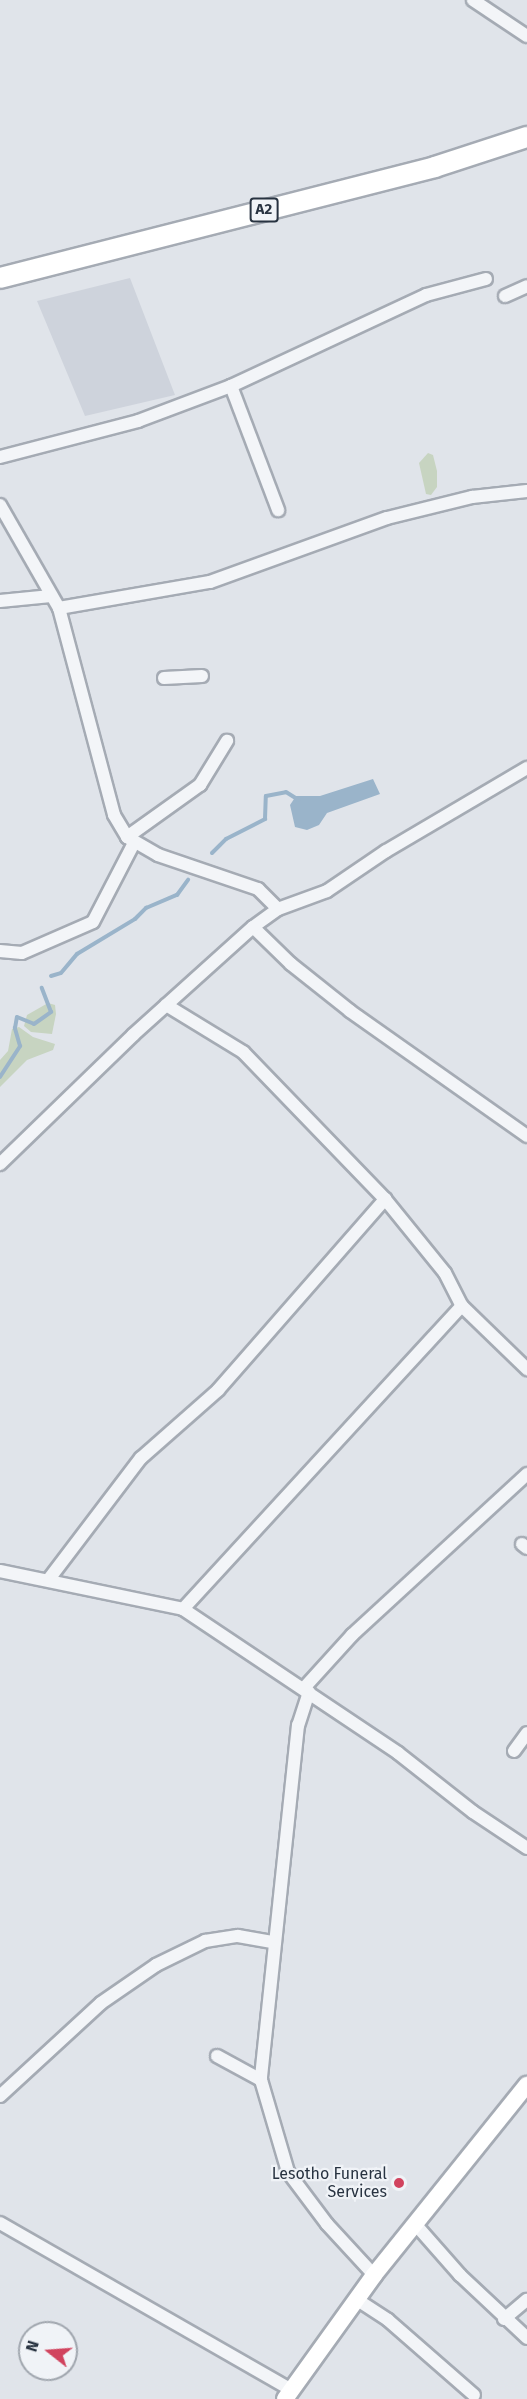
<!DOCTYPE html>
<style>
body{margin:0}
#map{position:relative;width:527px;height:2399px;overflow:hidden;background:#e0e4ea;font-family:"Fira Sans",sans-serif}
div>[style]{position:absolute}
.built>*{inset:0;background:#ced3dc}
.green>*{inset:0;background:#c7d4c1}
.water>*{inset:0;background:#9ab4ca}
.stream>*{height:4px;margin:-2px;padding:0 2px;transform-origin:2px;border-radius:2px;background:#9ab4ca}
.roads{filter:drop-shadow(2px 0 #a5abb4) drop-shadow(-2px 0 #a5abb4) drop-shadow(0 2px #a5abb4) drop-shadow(0 -2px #a5abb4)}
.street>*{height:12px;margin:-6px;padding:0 6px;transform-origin:6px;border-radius:6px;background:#f3f5f8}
.secondary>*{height:16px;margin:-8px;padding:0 8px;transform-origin:8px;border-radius:8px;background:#fff}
.primary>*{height:20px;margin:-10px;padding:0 10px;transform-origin:10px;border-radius:10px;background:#fff}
.dots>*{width:16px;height:16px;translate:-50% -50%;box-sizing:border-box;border:3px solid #f0f3f7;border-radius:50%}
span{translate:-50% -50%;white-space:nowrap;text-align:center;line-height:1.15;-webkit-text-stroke:4.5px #f0f3f7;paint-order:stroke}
.shield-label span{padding:2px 4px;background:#f0f3f7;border:2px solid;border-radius:4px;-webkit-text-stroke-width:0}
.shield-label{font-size:15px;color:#283341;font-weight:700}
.poi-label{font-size:16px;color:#283341}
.right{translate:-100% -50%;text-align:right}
.north{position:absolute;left:18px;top:2321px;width:60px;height:60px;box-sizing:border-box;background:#f0f3f7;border:2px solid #a0a6ae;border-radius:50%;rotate:287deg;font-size:16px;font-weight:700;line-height:24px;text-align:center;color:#283341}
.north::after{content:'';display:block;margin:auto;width:21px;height:27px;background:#d1435e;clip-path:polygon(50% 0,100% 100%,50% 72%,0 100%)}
</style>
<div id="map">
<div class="built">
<i style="clip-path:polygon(130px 278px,175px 395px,85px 416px,37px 301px)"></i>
</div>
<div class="green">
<i style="clip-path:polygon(428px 453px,433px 455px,437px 471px,437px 487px,431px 495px,426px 494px,419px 463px)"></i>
<i style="clip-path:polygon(48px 1003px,55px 1005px,56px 1014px,52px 1034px,31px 1032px,24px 1026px,27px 1015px)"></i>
<i style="clip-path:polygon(19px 1027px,33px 1037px,55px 1044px,53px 1050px,27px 1060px,0 1087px,0 1060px,8px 1051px,12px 1029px)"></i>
</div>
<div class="water">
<i style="clip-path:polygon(373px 779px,380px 794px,327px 813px,319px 825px,307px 830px,295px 827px,290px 805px,296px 796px,320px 796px)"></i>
</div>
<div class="stream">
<i style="left:212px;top:853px;width:20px;rotate:-45deg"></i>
<i style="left:226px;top:839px;width:44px;rotate:-27.1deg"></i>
<i style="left:265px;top:819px;width:23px;rotate:-88deg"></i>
<i style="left:266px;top:796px;width:20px;rotate:-11deg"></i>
<i style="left:286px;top:792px;width:15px;rotate:32deg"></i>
<i style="left:51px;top:976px;width:10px;rotate:-17deg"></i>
<i style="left:61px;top:973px;width:25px;rotate:-50deg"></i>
<i style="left:77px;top:954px;width:68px;rotate:-31.1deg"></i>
<i style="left:135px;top:919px;width:16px;rotate:-45deg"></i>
<i style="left:146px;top:908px;width:34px;rotate:-23deg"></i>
<i style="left:177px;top:895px;width:19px;rotate:-54deg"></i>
<i style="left:0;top:1077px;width:37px;rotate:-57deg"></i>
<i style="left:20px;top:1046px;width:19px;rotate:-106deg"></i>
<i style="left:15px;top:1028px;width:11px;rotate:-80deg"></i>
<i style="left:17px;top:1017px;width:18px;rotate:22deg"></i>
<i style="left:34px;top:1024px;width:21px;rotate:-35deg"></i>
<i style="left:51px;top:1012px;width:26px;rotate:-111deg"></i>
</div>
<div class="roads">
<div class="street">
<i style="left:473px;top:0;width:65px;rotate:33.7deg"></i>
<i style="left:505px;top:296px;width:24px;rotate:-24deg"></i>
<i style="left:231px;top:386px;width:215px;rotate:-25deg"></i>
<i style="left:426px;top:295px;width:62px;rotate:-14.9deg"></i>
<i style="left:0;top:457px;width:143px;rotate:-14.6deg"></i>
<i style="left:138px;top:421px;width:99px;rotate:-20.6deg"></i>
<i style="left:231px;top:386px;width:133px;rotate:69.2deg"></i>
<i style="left:0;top:505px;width:119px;rotate:60.2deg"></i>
<i style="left:59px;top:608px;width:214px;rotate:75.1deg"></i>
<i style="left:114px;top:815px;width:26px;rotate:59deg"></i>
<i style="left:127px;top:837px;width:36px;rotate:30deg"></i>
<i style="left:158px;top:855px;width:106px;rotate:18.8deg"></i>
<i style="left:258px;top:889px;width:28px;rotate:45deg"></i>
<i style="left:0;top:601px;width:51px;rotate:-5.6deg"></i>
<i style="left:59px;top:608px;width:153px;rotate:-9.8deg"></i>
<i style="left:210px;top:582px;width:188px;rotate:-19.9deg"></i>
<i style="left:387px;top:518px;width:88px;rotate:-13.9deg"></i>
<i style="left:472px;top:497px;width:55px;rotate:-6.2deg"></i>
<i style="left:164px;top:678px;width:38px;rotate:-3deg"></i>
<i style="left:127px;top:837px;width:90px;rotate:-35.5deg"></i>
<i style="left:200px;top:785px;width:52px;rotate:-58.5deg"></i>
<i style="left:253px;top:927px;width:53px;rotate:44.2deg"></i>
<i style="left:291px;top:964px;width:75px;rotate:38.5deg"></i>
<i style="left:350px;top:1011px;width:217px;rotate:35.2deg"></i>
<i style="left:0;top:951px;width:22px;rotate:5deg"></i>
<i style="left:22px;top:953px;width:77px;rotate:-23.6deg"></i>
<i style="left:93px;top:922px;width:89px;rotate:-62.6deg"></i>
<i style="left:0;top:1164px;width:185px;rotate:-44.1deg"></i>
<i style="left:133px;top:1035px;width:161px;rotate:-42deg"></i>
<i style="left:253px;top:927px;width:31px;rotate:-36deg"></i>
<i style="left:278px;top:909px;width:52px;rotate:-20.2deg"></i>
<i style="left:327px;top:891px;width:71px;rotate:-34.1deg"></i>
<i style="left:386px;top:851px;width:164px;rotate:-30.5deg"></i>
<i style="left:385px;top:1199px;width:95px;rotate:51deg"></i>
<i style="left:445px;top:1273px;width:37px;rotate:63deg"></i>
<i style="left:462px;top:1306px;width:91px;rotate:44.1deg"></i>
<i style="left:522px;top:1544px;width:6px;rotate:39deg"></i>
<i style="left:0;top:1571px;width:187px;rotate:11.7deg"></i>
<i style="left:183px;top:1609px;width:259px;rotate:33.8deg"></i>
<i style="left:398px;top:1753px;width:95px;rotate:38.2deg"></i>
<i style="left:473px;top:1812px;width:65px;rotate:33.7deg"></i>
<i style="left:49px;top:1579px;width:152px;rotate:-52.8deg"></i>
<i style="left:141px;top:1458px;width:103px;rotate:-41.4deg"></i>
<i style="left:218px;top:1390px;width:254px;rotate:-48.8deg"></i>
<i style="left:385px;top:1199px;width:204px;rotate:-134deg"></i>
<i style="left:243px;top:1052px;width:90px;rotate:-148.6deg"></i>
<i style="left:183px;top:1609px;width:412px;rotate:-47.4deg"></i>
<i style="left:304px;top:1688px;width:72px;rotate:-47.8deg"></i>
<i style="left:352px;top:1635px;width:238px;rotate:-42.6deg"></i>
<i style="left:309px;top:1692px;width:35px;rotate:108deg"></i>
<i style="left:298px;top:1725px;width:357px;rotate:96deg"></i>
<i style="left:261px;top:2080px;width:96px;rotate:73.6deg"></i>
<i style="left:288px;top:2172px;width:65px;rotate:53.1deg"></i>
<i style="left:327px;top:2224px;width:69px;rotate:47.3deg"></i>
<i style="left:514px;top:1751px;width:22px;rotate:-54deg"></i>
<i style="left:217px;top:2056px;width:50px;rotate:28.6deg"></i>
<i style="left:0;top:2096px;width:137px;rotate:-42.6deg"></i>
<i style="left:101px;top:2003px;width:67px;rotate:-34.6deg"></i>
<i style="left:156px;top:1965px;width:55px;rotate:-26.1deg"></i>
<i style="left:205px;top:1941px;width:33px;rotate:-9deg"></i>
<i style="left:238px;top:1936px;width:36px;rotate:10deg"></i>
<i style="left:0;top:2223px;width:336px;rotate:29.8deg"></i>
<i style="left:416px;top:2225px;width:67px;rotate:48.7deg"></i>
<i style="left:460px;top:2275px;width:92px;rotate:43.2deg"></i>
<i style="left:356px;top:2299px;width:38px;rotate:33deg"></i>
<i style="left:388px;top:2320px;width:114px;rotate:41.1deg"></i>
<i style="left:504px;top:2319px;width:30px;rotate:-40deg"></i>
</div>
<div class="secondary">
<i style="left:285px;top:2399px;width:153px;rotate:-54.3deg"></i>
<i style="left:374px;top:2275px;width:244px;rotate:-51.2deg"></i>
</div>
<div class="primary">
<i style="left:0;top:278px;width:449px;rotate:-14.3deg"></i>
<i style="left:435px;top:167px;width:97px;rotate:-18.1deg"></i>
</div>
</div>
<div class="dots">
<i style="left:399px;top:2183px;background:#d1435e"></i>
</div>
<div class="shield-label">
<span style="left:264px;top:210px">A2</span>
</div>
<div class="poi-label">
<span class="right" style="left:387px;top:2183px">Lesotho Funeral<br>Services</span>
</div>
<div class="north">N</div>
</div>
